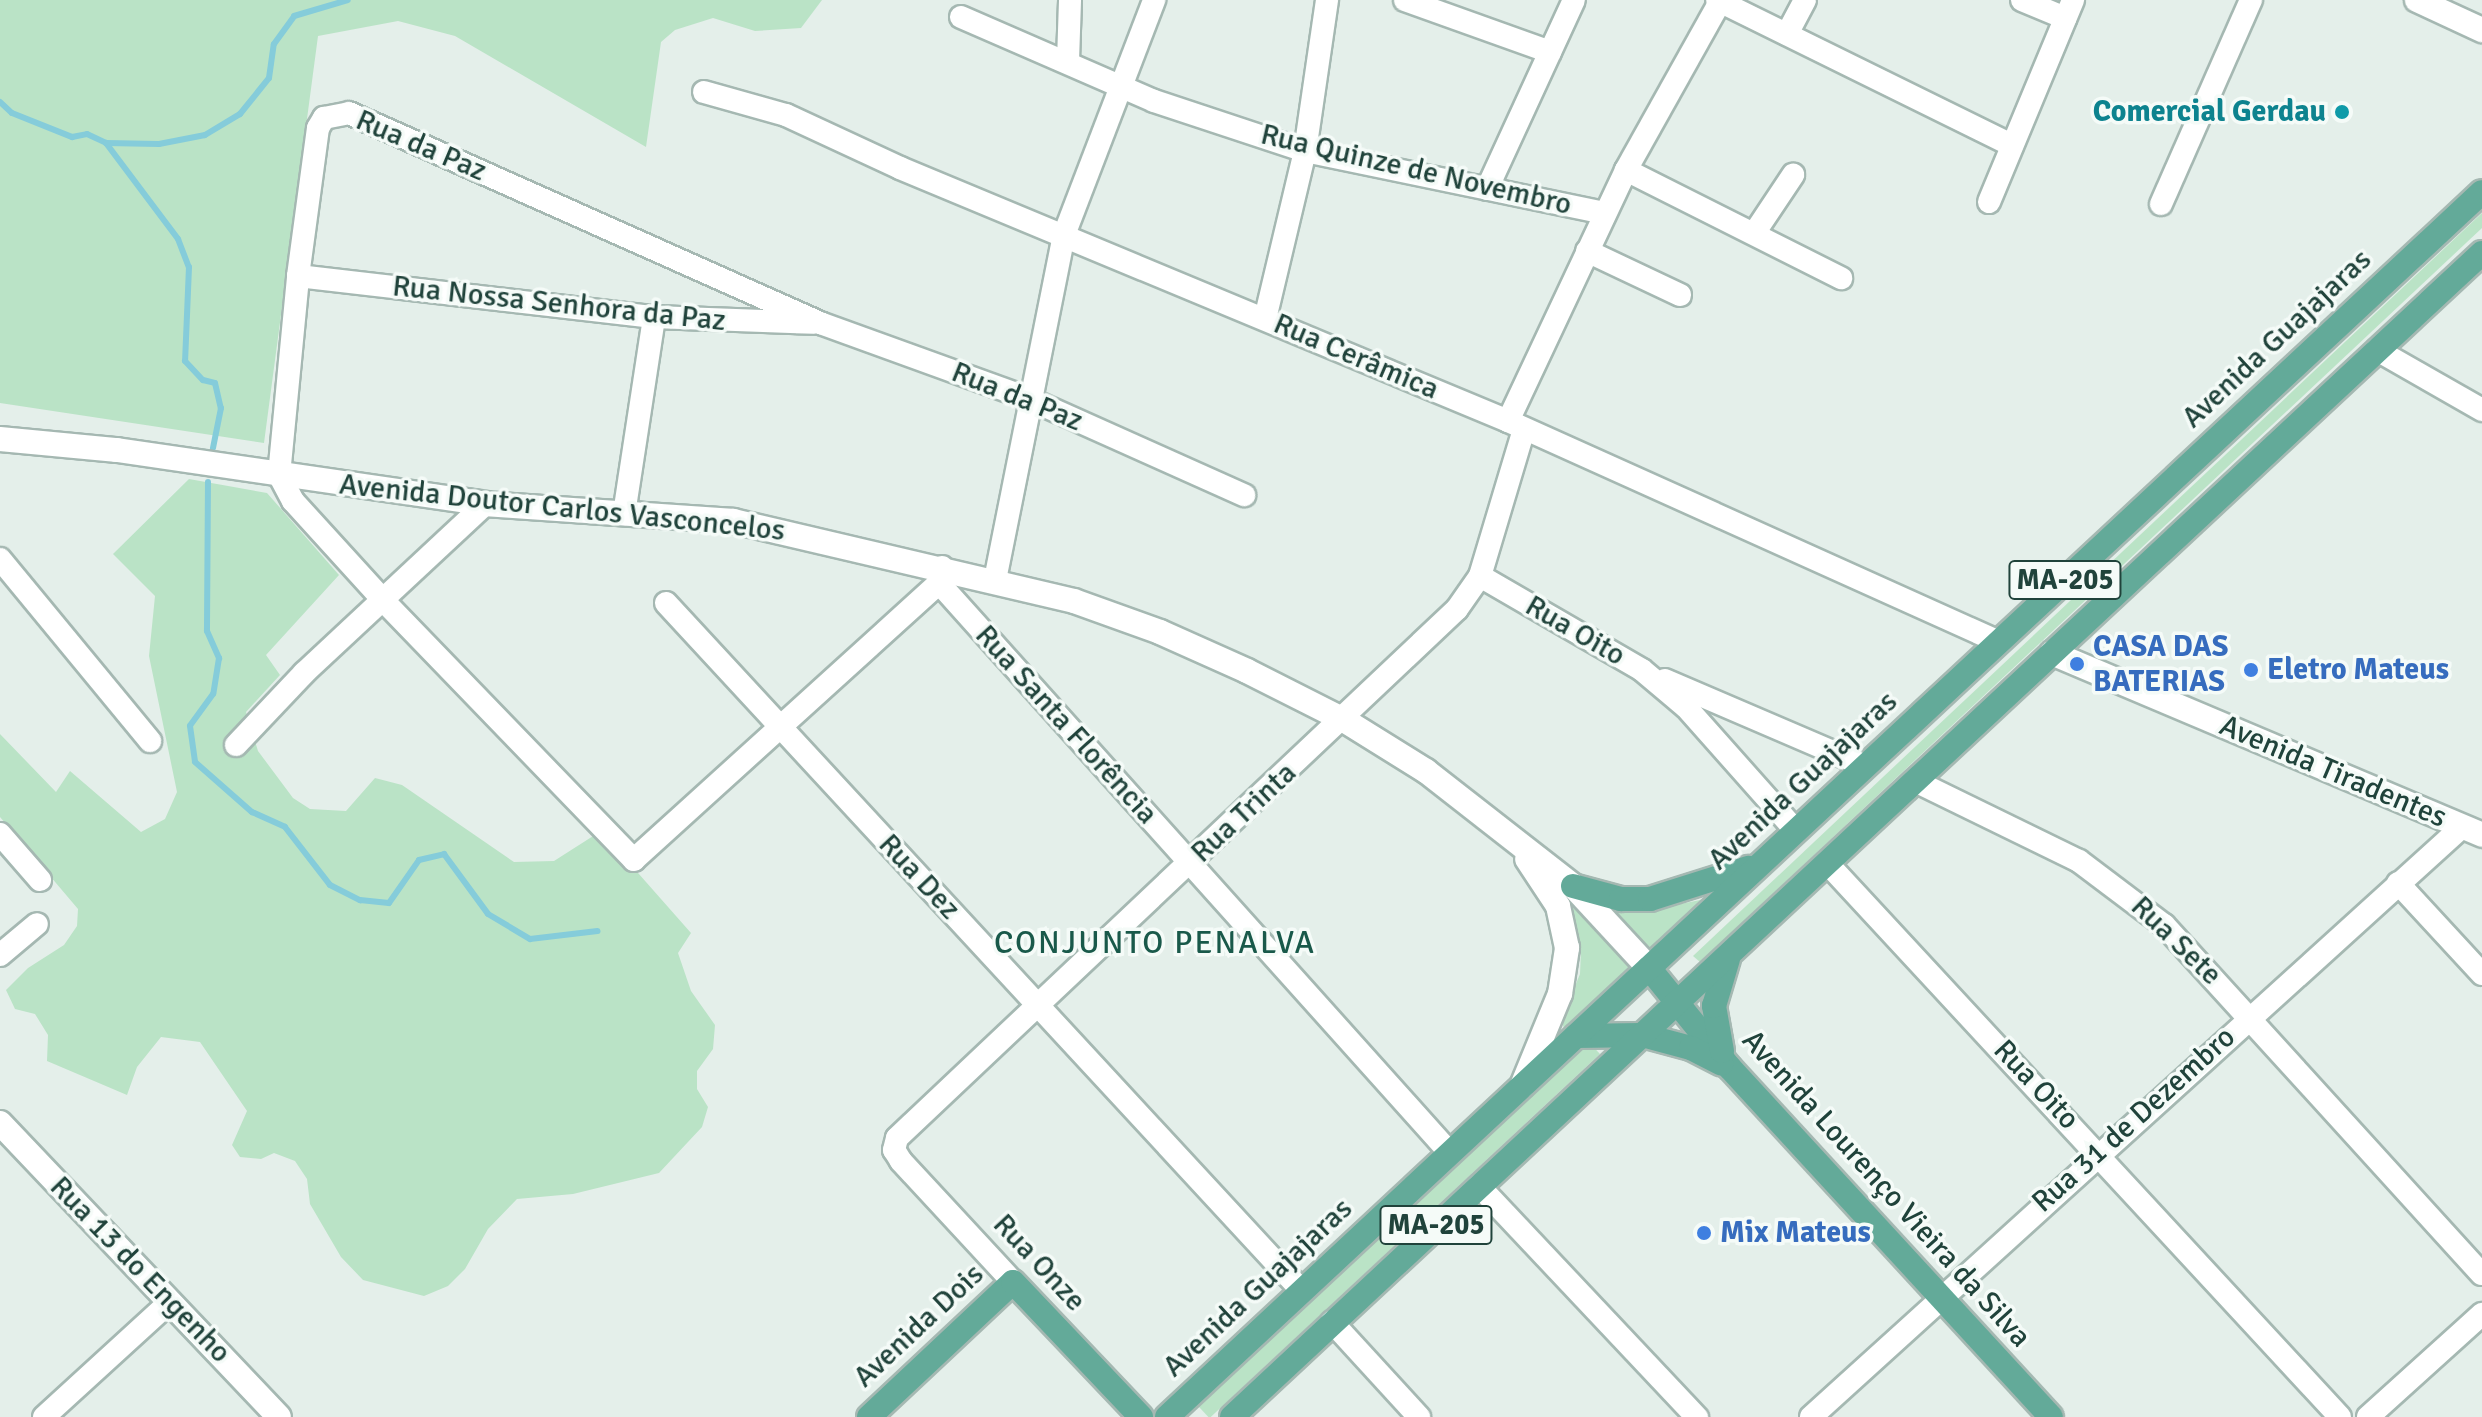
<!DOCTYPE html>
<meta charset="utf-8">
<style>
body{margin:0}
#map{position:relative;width:2482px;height:1417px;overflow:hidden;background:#e4efea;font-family:Signika,sans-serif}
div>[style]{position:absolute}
.green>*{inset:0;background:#bae3c6;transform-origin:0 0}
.stream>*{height:6px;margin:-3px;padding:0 3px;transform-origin:3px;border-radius:3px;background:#85ccda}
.roads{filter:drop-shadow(2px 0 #a5b8b2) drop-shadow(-2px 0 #a5b8b2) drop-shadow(0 2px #a5b8b2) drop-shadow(0 -2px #a5b8b2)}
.minor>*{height:22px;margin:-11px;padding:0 11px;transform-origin:11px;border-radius:11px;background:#fff}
.tertiary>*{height:24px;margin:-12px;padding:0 12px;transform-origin:12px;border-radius:12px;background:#fff}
.secondary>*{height:24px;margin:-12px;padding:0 12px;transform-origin:12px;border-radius:12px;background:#fff}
.primary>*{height:24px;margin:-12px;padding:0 12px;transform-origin:12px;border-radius:12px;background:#63aa99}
.dots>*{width:22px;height:22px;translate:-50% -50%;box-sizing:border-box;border:4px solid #f5fbf8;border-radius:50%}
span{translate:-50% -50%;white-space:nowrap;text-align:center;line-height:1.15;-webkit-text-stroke:7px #f5fbf8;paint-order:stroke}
.shield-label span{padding:2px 6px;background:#f5fbf8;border:2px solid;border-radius:6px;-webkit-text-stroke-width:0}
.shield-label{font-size:28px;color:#20433b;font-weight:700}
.culture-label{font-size:30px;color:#0d838f;font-weight:700}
.right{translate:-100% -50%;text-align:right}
.street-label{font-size:30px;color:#20433b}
.shop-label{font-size:30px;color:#366cbe;font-weight:700}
.left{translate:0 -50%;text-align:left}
.neighbourhood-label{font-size:32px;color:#19594a;letter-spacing:2px}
</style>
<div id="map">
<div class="green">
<i style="clip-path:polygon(0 0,822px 0,801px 28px,755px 31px,713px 18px,675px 30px,661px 42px,646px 147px,455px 36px,398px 21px,318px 36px,264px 443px,0 403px)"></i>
<i style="clip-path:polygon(2482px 213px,2482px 228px,1700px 962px,1693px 956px)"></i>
<i style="clip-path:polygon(189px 479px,267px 493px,339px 575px,266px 655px,280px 675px,246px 712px,258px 751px,293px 798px,310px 809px,346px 811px,375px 778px,402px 785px,514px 862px,554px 861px,601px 831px,691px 933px,678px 953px,691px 991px,715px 1025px,713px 1049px,697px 1071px,697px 1089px,708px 1107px,702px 1127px,659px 1173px,573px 1194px,517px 1199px,488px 1229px,465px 1269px,448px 1286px,424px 1296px,363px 1280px,341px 1257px,310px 1204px,307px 1179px,295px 1161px,274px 1153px,261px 1159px,240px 1157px,232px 1145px,247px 1111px,200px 1042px,161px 1037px,137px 1067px,127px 1095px,47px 1061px,48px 1035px,35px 1014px,15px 1009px,6px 990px,28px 968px,64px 945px,77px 926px,78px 909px,0 817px,0 734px,56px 792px,70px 771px,141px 832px,165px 819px,177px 792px,149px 656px,155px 596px,113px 554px)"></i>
<i style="clip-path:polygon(1705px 899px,1651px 951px,1601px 904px,1651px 910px)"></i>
<i style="clip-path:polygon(1569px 903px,1635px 965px,1564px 1028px,1561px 1020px,1580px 974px,1581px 950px)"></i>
<i style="left:1600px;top:1054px;width:534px;height:28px;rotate:137deg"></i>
</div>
<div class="stream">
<i style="left:0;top:102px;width:16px;rotate:43deg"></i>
<i style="left:12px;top:113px;width:65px;rotate:21.8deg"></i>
<i style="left:72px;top:137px;width:15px;rotate:-11deg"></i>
<i style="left:87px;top:134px;width:21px;rotate:25deg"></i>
<i style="left:106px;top:143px;width:120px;rotate:53.1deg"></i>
<i style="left:178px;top:239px;width:30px;rotate:69deg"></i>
<i style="left:189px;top:267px;width:94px;rotate:92.4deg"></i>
<i style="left:185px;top:361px;width:26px;rotate:47deg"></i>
<i style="left:203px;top:380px;width:12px;rotate:14deg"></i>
<i style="left:215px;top:383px;width:26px;rotate:77deg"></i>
<i style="left:221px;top:408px;width:41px;rotate:101.3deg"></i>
<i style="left:106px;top:143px;width:53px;rotate:1.1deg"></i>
<i style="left:159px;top:144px;width:47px;rotate:-11.1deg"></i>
<i style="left:205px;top:135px;width:41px;rotate:-31deg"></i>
<i style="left:240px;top:114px;width:46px;rotate:-51.1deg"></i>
<i style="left:269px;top:78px;width:34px;rotate:-82deg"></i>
<i style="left:274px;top:44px;width:34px;rotate:-54deg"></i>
<i style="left:294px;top:16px;width:56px;rotate:-16.5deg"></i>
<i style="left:208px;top:482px;width:149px;rotate:90.4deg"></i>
<i style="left:207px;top:631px;width:30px;rotate:66deg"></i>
<i style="left:219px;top:658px;width:36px;rotate:99deg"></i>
<i style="left:213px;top:694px;width:39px;rotate:126deg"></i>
<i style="left:190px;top:726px;width:36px;rotate:82deg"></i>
<i style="left:195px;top:762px;width:76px;rotate:41.3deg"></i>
<i style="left:252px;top:812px;width:36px;rotate:24deg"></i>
<i style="left:285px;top:827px;width:73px;rotate:52.2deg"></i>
<i style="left:330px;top:885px;width:34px;rotate:27deg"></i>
<i style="left:360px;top:900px;width:29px;rotate:6deg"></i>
<i style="left:389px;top:903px;width:52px;rotate:-55.1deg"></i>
<i style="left:419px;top:860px;width:26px;rotate:-13deg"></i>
<i style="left:444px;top:854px;width:74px;rotate:53.7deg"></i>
<i style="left:488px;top:914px;width:49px;rotate:30.8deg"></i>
<i style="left:530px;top:939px;width:68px;rotate:-6.7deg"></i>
</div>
<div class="roads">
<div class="minor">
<i style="left:1405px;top:0;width:154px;rotate:19.7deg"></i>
<i style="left:1717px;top:0;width:329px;rotate:26.2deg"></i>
<i style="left:2022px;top:0;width:47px;rotate:22.7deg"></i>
<i style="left:961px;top:17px;width:210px;rotate:23.5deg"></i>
<i style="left:1154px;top:101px;width:159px;rotate:18.3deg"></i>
<i style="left:1305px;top:151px;width:306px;rotate:11.7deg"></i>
<i style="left:1787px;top:34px;width:38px;rotate:-62deg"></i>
<i style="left:1068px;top:61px;width:61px;rotate:-88.1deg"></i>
<i style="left:704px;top:92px;width:85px;rotate:15.7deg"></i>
<i style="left:786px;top:115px;width:126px;rotate:24.9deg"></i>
<i style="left:900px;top:168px;width:659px;rotate:22.59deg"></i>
<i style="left:1508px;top:421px;width:538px;rotate:24.23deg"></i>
<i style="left:1626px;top:170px;width:241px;rotate:26.7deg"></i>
<i style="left:1487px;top:189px;width:208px;rotate:-65.3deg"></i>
<i style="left:1989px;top:202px;width:219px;rotate:-67.4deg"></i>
<i style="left:2161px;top:204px;width:223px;rotate:-66.2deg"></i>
<i style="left:1755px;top:232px;width:69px;rotate:-56.3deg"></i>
<i style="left:1587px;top:251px;width:103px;rotate:25.3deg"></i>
<i style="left:298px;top:276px;width:358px;rotate:6.6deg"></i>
<i style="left:654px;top:317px;width:160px;rotate:2.1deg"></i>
<i style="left:1265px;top:319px;width:173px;rotate:-76.6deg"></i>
<i style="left:1305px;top:151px;width:153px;rotate:-81.7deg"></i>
<i style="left:2377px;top:350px;width:121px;rotate:29.7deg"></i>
<i style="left:1508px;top:421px;width:277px;rotate:-64.8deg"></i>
<i style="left:1626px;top:170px;width:193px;rotate:-60.8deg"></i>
<i style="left:624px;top:514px;width:199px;rotate:-81.3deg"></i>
<i style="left:0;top:559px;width:236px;rotate:50.5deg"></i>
<i style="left:942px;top:567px;width:16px;rotate:101deg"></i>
<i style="left:939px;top:583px;width:412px;rotate:137.8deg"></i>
<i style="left:634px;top:860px;width:360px;rotate:-134deg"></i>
<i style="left:384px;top:601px;width:135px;rotate:-132.3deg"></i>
<i style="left:293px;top:501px;width:30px;rotate:-118deg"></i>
<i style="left:279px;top:475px;width:200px;rotate:-84.5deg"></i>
<i style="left:298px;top:276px;width:149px;rotate:-82.3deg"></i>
<i style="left:318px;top:128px;width:12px;rotate:-59deg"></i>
<i style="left:324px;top:118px;width:25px;rotate:-11deg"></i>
<i style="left:349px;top:113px;width:516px;rotate:24.03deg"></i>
<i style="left:820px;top:323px;width:220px;rotate:19.9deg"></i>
<i style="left:1027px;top:398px;width:238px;rotate:24.1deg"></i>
<i style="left:1480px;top:576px;width:187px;rotate:30.1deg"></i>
<i style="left:1642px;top:670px;width:57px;rotate:40.1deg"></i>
<i style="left:1686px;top:707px;width:166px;rotate:48.4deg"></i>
<i style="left:995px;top:580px;width:352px;rotate:-78.7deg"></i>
<i style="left:1064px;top:235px;width:252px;rotate:-69deg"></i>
<i style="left:939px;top:583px;width:766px;rotate:48.12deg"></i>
<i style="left:666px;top:603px;width:937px;rotate:47.25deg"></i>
<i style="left:1665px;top:680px;width:219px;rotate:23.2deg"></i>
<i style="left:236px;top:745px;width:99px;rotate:-46.6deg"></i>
<i style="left:304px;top:673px;width:248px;rotate:-43deg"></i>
<i style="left:1915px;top:781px;width:182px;rotate:26deg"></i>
<i style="left:2079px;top:861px;width:106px;rotate:37deg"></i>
<i style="left:2164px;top:925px;width:472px;rotate:47.7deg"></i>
<i style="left:0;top:834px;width:61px;rotate:49deg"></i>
<i style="left:1827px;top:863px;width:755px;rotate:47.2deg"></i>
<i style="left:2398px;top:883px;width:124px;rotate:47.3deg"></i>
<i style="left:0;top:955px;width:48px;rotate:-40deg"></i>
<i style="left:1479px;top:1186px;width:318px;rotate:46.7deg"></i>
<i style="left:1013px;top:1282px;width:165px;rotate:-132.8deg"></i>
<i style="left:901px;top:1161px;width:13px;rotate:-122deg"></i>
<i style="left:894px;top:1150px;width:12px;rotate:-76deg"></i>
<i style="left:897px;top:1138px;width:770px;rotate:-43.37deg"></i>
<i style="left:1457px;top:609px;width:40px;rotate:-55.1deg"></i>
<i style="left:1480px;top:576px;width:153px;rotate:-73.3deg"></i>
<i style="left:1332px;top:1322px;width:129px;rotate:47.5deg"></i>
<i style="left:44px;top:1417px;width:171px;rotate:-42.4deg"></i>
<i style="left:1811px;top:1417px;width:879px;rotate:-42.19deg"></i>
<i style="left:2368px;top:1417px;width:154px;rotate:-42.1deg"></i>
</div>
<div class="tertiary">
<i style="left:2052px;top:653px;width:467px;rotate:22.9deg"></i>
<i style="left:0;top:1123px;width:405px;rotate:46.5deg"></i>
</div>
<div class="secondary">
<i style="left:2417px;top:0;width:72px;rotate:24.8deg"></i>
<i style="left:0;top:439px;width:118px;rotate:5.4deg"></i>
<i style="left:117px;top:450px;width:372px;rotate:8.3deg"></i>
<i style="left:485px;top:504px;width:249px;rotate:3.9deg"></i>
<i style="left:733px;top:521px;width:350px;rotate:13.2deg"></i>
<i style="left:1074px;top:601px;width:91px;rotate:19.8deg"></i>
<i style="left:1160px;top:632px;width:95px;rotate:24.1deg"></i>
<i style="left:1247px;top:671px;width:109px;rotate:26.8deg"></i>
<i style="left:1344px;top:720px;width:97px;rotate:31.9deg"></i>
<i style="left:1426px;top:771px;width:187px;rotate:38deg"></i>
<i style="left:1573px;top:886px;width:112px;rotate:47.2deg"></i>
<i style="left:1522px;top:1086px;width:100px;rotate:-67.6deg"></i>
<i style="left:1560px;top:994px;width:47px;rotate:-81.3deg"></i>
<i style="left:1567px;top:948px;width:43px;rotate:-102.1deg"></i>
<i style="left:1558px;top:906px;width:56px;rotate:-123.4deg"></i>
</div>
<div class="primary">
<i style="left:1573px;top:886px;width:50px;rotate:15.2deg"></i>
<i style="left:1621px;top:899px;width:29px"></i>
<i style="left:1650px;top:899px;width:103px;rotate:-17.6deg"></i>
<i style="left:1649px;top:968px;width:129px;rotate:51deg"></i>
<i style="left:1730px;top:1068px;width:474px;rotate:47.4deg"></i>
<i style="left:1576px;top:1036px;width:66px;rotate:-0.9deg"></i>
<i style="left:1642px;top:1035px;width:51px;rotate:14.9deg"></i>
<i style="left:1691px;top:1048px;width:34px;rotate:27deg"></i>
<i style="left:1722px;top:1051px;width:46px;rotate:-100.1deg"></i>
<i style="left:1714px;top:1006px;width:49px;rotate:-73.4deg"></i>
<i style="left:869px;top:1417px;width:197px;rotate:-43.2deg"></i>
<i style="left:1013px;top:1282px;width:186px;rotate:46.5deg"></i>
<i style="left:1167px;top:1417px;width:1797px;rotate:-42.97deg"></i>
<i style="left:1232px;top:1417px;width:1708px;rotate:-42.96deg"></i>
</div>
</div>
<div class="dots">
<i style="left:2342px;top:112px;background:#0f9aa8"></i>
<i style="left:2077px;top:664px;background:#3f7fe0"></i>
<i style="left:2251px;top:670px;background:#3f7fe0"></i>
<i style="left:1704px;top:1233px;background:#3f7fe0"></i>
</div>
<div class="shield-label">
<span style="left:2065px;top:580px">MA-205</span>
<span style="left:1436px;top:1225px">MA-205</span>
</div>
<div class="culture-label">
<span class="right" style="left:2326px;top:112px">Comercial Gerdau</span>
</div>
<div class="street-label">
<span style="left:421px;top:146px;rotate:23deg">Rua da Paz</span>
<span style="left:1416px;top:170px;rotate:13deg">Rua Quinze de Novembro</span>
<span style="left:559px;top:304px;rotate:6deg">Rua Nossa Senhora da Paz</span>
<span style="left:2277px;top:339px;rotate:-43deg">Avenida Guajajaras</span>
<span style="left:1356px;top:357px;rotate:23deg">Rua Cerâmica</span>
<span style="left:1017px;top:397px;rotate:22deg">Rua da Paz</span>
<span style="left:562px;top:508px;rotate:6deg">Avenida Doutor Carlos Vasconcelos</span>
<span style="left:1575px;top:631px;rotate:30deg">Rua Oito</span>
<span style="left:1066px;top:725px;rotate:48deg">Rua Santa Florência</span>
<span style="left:2333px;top:772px;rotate:23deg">Avenida Tiradentes</span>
<span style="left:1803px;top:781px;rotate:-43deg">Avenida Guajajaras</span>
<span style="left:1244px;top:813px;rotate:-43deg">Rua Trinta</span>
<span style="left:919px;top:877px;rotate:47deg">Rua Dez</span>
<span style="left:2176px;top:941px;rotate:44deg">Rua Sete</span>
<span style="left:2036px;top:1085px;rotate:47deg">Rua Oito</span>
<span style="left:2134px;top:1120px;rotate:-42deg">Rua 31 de Dezembro</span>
<span style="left:1886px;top:1189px;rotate:48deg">Avenida Lourenço Vieira da Silva</span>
<span style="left:1039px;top:1263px;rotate:47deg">Rua Onze</span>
<span style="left:140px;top:1270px;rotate:46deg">Rua 13 do Engenho</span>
<span style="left:1258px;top:1288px;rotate:-43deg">Avenida Guajajaras</span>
<span style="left:919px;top:1326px;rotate:-43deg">Avenida Dois</span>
</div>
<div class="shop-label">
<span class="left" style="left:2093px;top:664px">CASA DAS<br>BATERIAS</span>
<span class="left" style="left:2267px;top:670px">Eletro Mateus</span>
<span class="left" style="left:1720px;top:1233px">Mix Mateus</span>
</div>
<div class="neighbourhood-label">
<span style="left:1155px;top:943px">CONJUNTO PENALVA</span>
</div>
</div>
